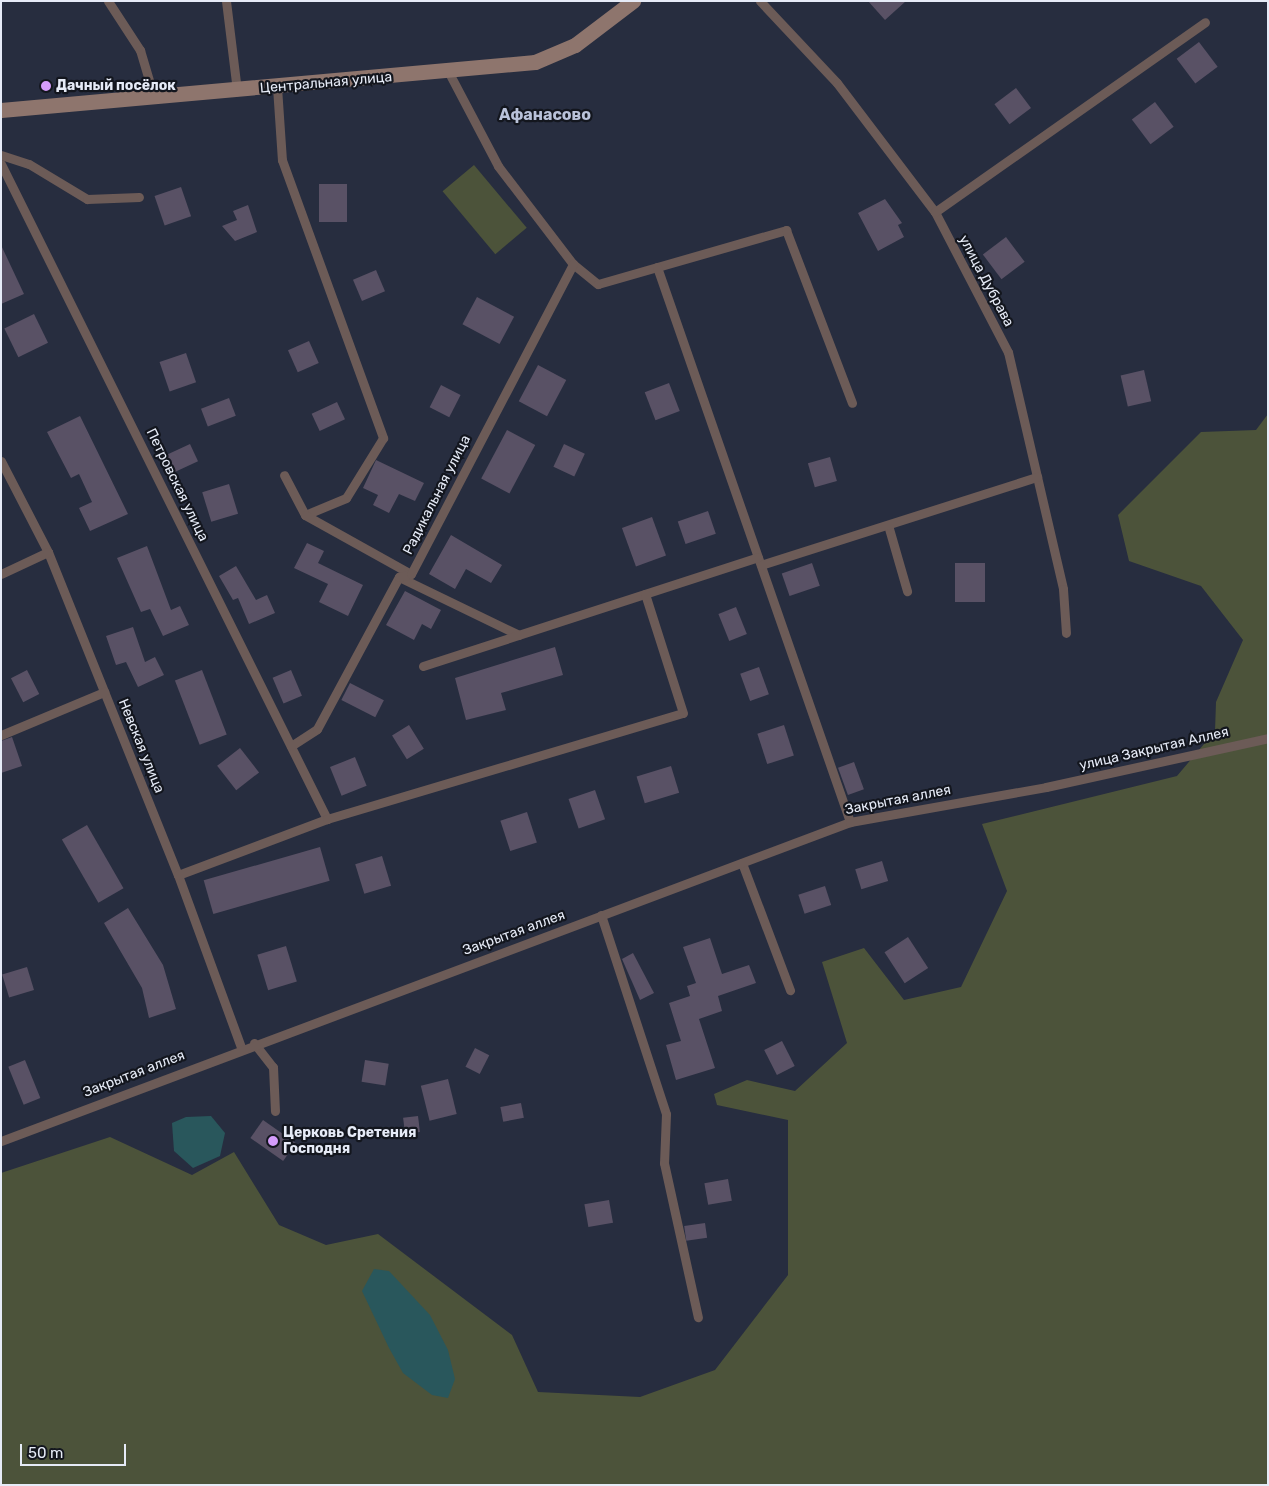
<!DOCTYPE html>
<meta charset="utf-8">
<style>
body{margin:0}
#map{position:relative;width:1269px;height:1486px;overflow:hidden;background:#272d3f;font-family:Rubik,sans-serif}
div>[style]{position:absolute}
.green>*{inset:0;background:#4c533a;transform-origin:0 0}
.water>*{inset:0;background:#29575c}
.building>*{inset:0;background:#595165;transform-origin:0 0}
.lane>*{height:9px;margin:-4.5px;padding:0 4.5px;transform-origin:4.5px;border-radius:4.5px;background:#6c5b57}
.secondary>*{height:15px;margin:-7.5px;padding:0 7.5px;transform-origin:7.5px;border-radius:7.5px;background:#8e756d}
.dots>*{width:14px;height:14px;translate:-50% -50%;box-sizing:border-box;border:2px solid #13161e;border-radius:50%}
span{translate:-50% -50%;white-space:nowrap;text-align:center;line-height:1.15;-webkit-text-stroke:4.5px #13161e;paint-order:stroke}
.street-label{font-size:14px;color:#e6ebf7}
.poi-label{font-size:14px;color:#e6ebf7;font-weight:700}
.left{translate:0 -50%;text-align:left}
.quarter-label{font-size:16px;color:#b9c2d9;font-weight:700}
.frame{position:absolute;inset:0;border:2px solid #e6ebf7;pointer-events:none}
.scale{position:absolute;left:20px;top:1444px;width:106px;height:22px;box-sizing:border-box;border:2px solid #e6ebf7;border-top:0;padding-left:6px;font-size:15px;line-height:18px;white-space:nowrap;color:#e6ebf7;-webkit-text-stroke:4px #13161e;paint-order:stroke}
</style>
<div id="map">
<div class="green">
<i style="left:474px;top:165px;width:82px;height:41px;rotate:50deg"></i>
<i style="clip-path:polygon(1268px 414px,1268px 1485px,1px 1485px,1px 1173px,110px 1137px,192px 1175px,234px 1152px,279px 1225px,326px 1245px,378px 1234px,512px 1335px,538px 1392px,640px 1397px,715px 1370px,788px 1275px,788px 1120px,717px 1105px,714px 1094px,747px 1080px,795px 1091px,847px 1043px,822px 962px,864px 948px,904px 1000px,961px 987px,1007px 891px,982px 824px,1177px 776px,1215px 731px,1216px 702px,1243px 640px,1201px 586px,1129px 561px,1118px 515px,1201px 432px,1256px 430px)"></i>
</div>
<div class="water">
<i style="clip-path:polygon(211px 1116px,225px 1133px,220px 1156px,193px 1168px,174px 1151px,172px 1123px,186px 1117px)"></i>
<i style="clip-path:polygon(374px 1269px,389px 1271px,430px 1315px,448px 1350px,455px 1379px,448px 1398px,432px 1395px,403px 1373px,389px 1348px,362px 1291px)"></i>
</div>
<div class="building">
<i style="clip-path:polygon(868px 1px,906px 1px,885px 20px)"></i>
<i style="left:1199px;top:42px;width:31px;height:28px;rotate:53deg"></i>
<i style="left:1016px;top:88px;width:25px;height:27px;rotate:53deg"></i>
<i style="left:1155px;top:102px;width:31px;height:29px;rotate:53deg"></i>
<i style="left:319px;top:184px;width:28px;height:38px"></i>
<i style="left:181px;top:187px;width:31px;height:28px;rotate:71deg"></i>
<i style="clip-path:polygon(885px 199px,902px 223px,898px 225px,904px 237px,878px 251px,858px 213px)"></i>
<i style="clip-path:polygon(248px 205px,257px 232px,235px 241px,222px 226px,237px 220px,233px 211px)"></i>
<i style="left:1006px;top:237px;width:31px;height:29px;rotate:53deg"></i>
<i style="clip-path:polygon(1px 245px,24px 294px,1px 304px)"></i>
<i style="left:376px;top:270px;width:23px;height:25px;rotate:67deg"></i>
<i style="left:477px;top:297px;width:42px;height:31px;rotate:28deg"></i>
<i style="left:34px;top:314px;width:32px;height:33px;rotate:64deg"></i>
<i style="left:309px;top:341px;width:24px;height:23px;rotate:66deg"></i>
<i style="left:186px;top:353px;width:31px;height:28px;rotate:71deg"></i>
<i style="left:538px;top:365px;width:32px;height:41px;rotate:28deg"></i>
<i style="left:1144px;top:370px;width:32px;height:24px;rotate:77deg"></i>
<i style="left:669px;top:383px;width:30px;height:26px;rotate:69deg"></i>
<i style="left:441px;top:385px;width:22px;height:25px;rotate:27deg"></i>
<i style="left:229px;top:398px;width:19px;height:30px;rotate:69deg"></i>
<i style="left:337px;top:402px;width:19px;height:28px;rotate:65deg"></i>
<i style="clip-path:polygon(80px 416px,128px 514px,90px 531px,79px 508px,92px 502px,79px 474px,71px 478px,47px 432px)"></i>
<i style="left:507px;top:430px;width:32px;height:55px;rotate:28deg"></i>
<i style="left:190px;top:444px;width:19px;height:28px;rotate:65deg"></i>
<i style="left:564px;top:444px;width:23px;height:25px;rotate:25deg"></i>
<i style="left:830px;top:457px;width:25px;height:23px;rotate:74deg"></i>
<i style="clip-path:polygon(376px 460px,424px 483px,415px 501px,399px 494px,389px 513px,373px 505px,378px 495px,363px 488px)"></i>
<i style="left:229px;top:484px;width:31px;height:28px;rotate:73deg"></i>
<i style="left:708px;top:511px;width:24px;height:32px;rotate:71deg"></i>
<i style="left:652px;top:517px;width:41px;height:32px;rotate:70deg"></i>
<i style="clip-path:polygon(451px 535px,502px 565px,491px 583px,466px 569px,455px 589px,429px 574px)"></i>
<i style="clip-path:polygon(307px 543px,324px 551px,318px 563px,363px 585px,348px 616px,319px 602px,328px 584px,294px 568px)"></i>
<i style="clip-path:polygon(147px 546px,171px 610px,180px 606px,189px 625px,163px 636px,150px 609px,141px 612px,117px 558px)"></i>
<i style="left:812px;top:563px;width:24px;height:32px;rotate:71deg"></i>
<i style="left:955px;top:563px;width:30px;height:39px"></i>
<i style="clip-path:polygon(236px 566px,256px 600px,267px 595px,275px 613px,249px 624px,238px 598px,233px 600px,219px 576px)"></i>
<i style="clip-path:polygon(405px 591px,441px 610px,431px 629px,422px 624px,414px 640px,386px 625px)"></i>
<i style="left:736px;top:607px;width:29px;height:19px;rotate:68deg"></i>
<i style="clip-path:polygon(133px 627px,145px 662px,155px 657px,164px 675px,138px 687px,126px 662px,116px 665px,106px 636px)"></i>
<i style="clip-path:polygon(555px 647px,563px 675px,501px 693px,506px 710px,466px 720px,455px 678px)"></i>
<i style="left:759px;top:667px;width:29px;height:20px;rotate:70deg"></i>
<i style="left:27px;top:670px;width:27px;height:18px;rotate:63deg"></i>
<i style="left:202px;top:670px;width:69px;height:29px;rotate:69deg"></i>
<i style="left:291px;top:670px;width:28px;height:20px;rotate:67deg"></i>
<i style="left:350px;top:683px;width:38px;height:19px;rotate:27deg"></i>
<i style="left:409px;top:725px;width:28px;height:20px;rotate:58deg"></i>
<i style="left:784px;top:725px;width:32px;height:28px;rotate:72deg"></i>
<i style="clip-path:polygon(12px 737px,22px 766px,1px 773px,1px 741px)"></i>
<i style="left:240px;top:748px;width:31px;height:29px;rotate:52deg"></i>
<i style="left:355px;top:757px;width:31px;height:27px;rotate:68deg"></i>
<i style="left:854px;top:762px;width:29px;height:17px;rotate:70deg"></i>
<i style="left:671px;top:766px;width:28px;height:36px;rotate:73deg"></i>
<i style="left:595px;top:790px;width:31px;height:28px;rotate:71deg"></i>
<i style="left:527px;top:812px;width:32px;height:28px;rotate:72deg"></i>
<i style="left:87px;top:825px;width:73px;height:29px;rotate:60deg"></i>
<i style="left:320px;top:847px;width:35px;height:121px;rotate:74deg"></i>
<i style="left:382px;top:856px;width:31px;height:28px;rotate:73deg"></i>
<i style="left:882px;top:861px;width:21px;height:28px;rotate:73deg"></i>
<i style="left:825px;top:886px;width:20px;height:28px;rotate:72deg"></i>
<i style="clip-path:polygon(128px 908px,163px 965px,176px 1009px,149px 1018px,142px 988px,104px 923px)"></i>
<i style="left:908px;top:937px;width:37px;height:28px;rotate:57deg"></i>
<i style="clip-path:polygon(710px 938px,722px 974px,749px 965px,756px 983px,718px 996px,722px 1011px,699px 1019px,715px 1068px,676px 1080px,666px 1045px,681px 1041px,669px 1003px,690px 996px,687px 986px,696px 983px,683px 947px)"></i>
<i style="left:286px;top:946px;width:37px;height:30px;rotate:73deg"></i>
<i style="clip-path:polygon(633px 953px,654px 993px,640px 1000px,622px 959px)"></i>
<i style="left:27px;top:967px;width:24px;height:26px;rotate:73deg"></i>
<i style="left:782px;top:1041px;width:28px;height:20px;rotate:63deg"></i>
<i style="left:475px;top:1048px;width:16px;height:21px;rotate:27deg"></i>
<i style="left:25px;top:1060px;width:41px;height:18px;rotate:68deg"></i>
<i style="left:365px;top:1060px;width:24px;height:22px;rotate:9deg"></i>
<i style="left:448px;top:1079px;width:36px;height:28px;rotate:76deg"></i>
<i style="left:521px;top:1103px;width:15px;height:21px;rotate:79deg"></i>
<i style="left:418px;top:1116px;width:16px;height:15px;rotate:83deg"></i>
<i style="left:263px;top:1120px;width:40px;height:22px;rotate:35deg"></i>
<i style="left:728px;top:1179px;width:22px;height:24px;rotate:80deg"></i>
<i style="left:609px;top:1200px;width:23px;height:25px;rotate:80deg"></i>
<i style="left:705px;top:1223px;width:15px;height:21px;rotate:82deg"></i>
</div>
<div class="lane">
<i style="left:108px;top:1px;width:59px;rotate:56.9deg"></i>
<i style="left:140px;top:50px;width:49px;rotate:73.4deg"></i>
<i style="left:226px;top:1px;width:91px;rotate:83deg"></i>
<i style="left:760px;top:1px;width:112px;rotate:46.8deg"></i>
<i style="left:837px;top:83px;width:162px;rotate:52.8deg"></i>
<i style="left:935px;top:212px;width:158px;rotate:62.5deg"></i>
<i style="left:1008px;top:352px;width:243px;rotate:76.9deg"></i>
<i style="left:1063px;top:589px;width:44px;rotate:86.1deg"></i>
<i style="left:448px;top:71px;width:107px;rotate:62.2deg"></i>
<i style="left:498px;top:166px;width:123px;rotate:52.6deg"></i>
<i style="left:573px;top:264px;width:32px;rotate:39deg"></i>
<i style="left:598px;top:284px;width:196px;rotate:-16deg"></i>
<i style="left:786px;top:230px;width:185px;rotate:69.1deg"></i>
<i style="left:277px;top:87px;width:73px;rotate:86.1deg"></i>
<i style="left:282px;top:160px;width:296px;rotate:70deg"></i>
<i style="left:383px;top:438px;width:70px;rotate:121.7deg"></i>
<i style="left:346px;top:498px;width:44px;rotate:157.5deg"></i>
<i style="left:305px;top:515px;width:45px;rotate:-117.7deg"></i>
<i style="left:1px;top:155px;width:29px;rotate:18deg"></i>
<i style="left:29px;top:164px;width:68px;rotate:31.1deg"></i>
<i style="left:87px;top:199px;width:52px;rotate:-2.2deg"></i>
<i style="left:1px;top:164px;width:732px;rotate:63.54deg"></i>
<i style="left:935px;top:212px;width:330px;rotate:-35.1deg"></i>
<i style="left:657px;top:267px;width:588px;rotate:70.82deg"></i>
<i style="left:1px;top:461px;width:102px;rotate:62.7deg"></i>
<i style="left:48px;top:552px;width:348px;rotate:68.1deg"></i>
<i style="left:178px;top:875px;width:183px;rotate:69.9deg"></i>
<i style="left:305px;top:515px;width:121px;rotate:29.1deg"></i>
<i style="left:888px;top:525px;width:69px;rotate:73.9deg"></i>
<i style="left:761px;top:565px;width:290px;rotate:-17.7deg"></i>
<i style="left:1px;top:574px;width:52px;rotate:-25.1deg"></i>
<i style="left:399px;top:577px;width:133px;rotate:25.8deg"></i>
<i style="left:423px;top:666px;width:352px;rotate:-18deg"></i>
<i style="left:1px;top:735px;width:112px;rotate:-22.7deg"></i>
<i style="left:291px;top:746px;width:31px;rotate:-33deg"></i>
<i style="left:317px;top:729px;width:173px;rotate:-61.7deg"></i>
<i style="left:399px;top:577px;width:12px;rotate:-14deg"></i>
<i style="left:411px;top:574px;width:350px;rotate:-62.4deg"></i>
<i style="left:742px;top:863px;width:136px;rotate:69.3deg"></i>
<i style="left:178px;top:875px;width:159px;rotate:-20.6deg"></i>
<i style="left:327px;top:819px;width:371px;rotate:-16.6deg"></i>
<i style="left:683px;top:713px;width:125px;rotate:-107.7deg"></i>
<i style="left:601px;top:915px;width:209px;rotate:71.9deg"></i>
<i style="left:666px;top:1114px;width:49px;rotate:92.3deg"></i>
<i style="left:664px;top:1163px;width:158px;rotate:77.6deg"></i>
<i style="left:254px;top:1043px;width:31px;rotate:52deg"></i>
<i style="left:273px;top:1067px;width:44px;rotate:87.4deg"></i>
<i style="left:1px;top:1141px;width:907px;rotate:-20.59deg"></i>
<i style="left:850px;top:822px;width:199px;rotate:-10.1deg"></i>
<i style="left:1046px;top:787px;width:227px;rotate:-12.4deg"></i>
</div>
<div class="secondary">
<i style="left:1px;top:110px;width:536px;rotate:-5.14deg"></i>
<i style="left:535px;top:62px;width:43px;rotate:-23deg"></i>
<i style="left:575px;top:45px;width:73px;rotate:-37.2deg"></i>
</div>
<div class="dots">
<i style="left:46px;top:86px;background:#d59cfb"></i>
<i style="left:273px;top:1141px;background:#d59cfb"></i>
</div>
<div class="street-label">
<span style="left:326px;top:83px;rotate:-5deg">Центральная улица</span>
<span style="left:986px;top:281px;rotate:62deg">улица Дубрава</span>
<span style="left:177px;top:485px;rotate:64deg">Петровская улица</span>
<span style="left:437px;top:495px;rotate:-63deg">Радикальная улица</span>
<span style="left:141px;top:746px;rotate:68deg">Невская улица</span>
<span style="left:1154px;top:749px;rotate:-13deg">улица Закрытая Аллея</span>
<span style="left:898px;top:800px;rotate:-11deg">Закрытая аллея</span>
<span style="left:514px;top:933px;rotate:-20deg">Закрытая аллея</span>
<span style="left:134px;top:1074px;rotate:-21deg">Закрытая аллея</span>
</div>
<div class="poi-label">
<span class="left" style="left:56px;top:86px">Дачный посёлок</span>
<span class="left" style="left:283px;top:1141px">Церковь Сретения<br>Господня</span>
</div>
<div class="quarter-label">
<span style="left:545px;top:115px">Афанасово</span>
</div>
<div class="frame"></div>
<div class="scale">50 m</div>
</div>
